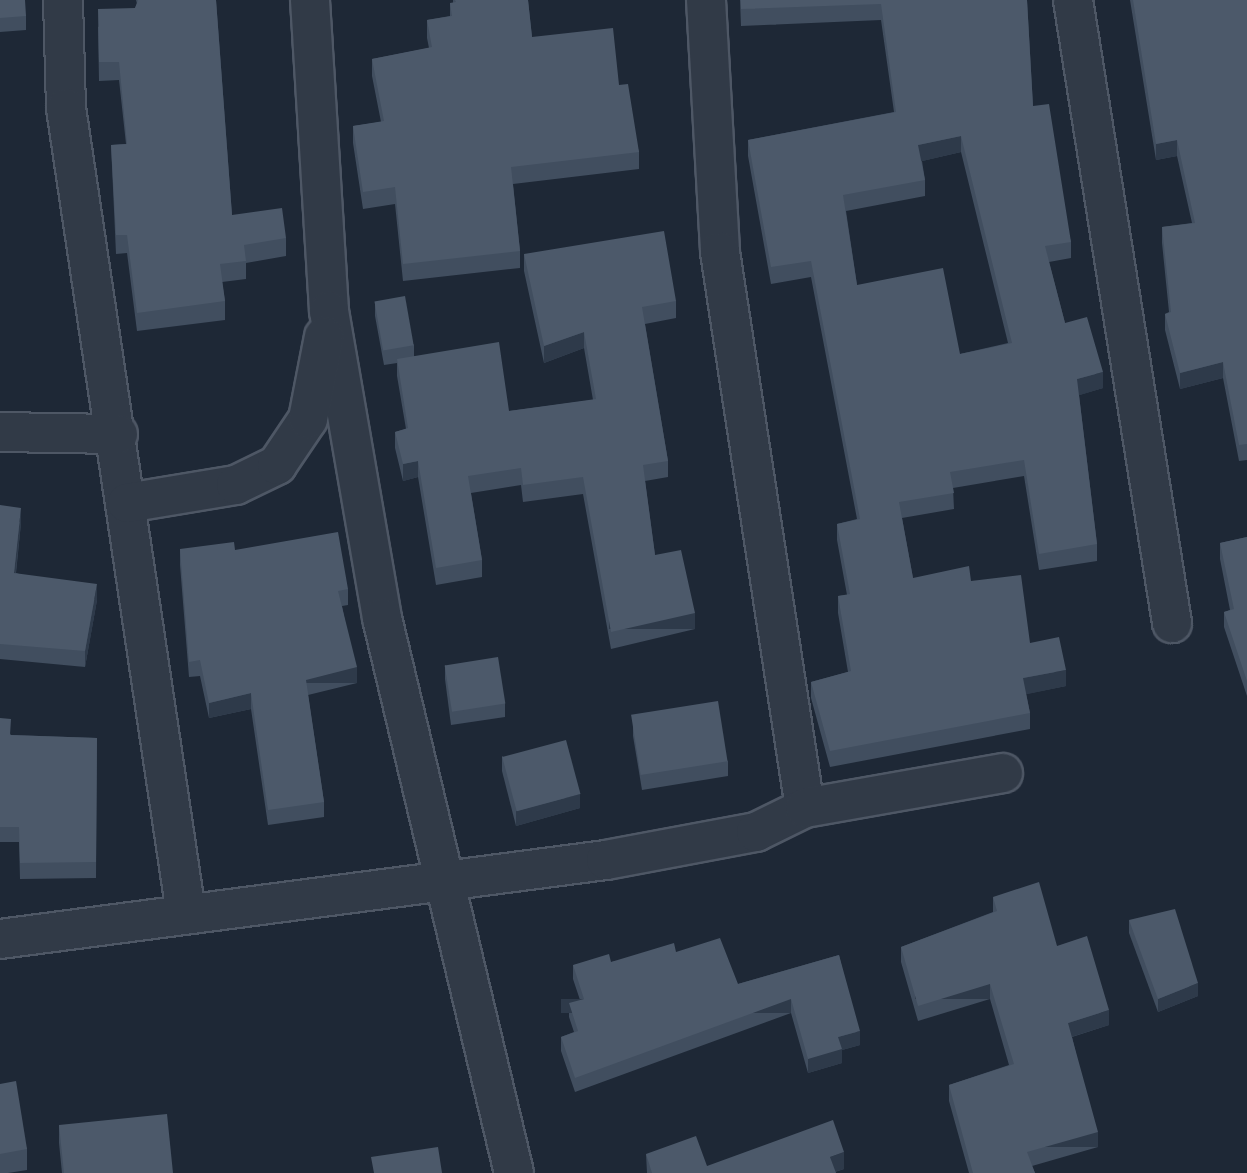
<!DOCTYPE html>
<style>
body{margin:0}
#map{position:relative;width:1247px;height:1173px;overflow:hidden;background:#1e2836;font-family:"Fira Sans",sans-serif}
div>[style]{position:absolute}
.roads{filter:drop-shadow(2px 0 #4e5765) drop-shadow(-2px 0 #4e5765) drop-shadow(0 2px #4e5765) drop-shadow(0 -2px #4e5765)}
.minor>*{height:38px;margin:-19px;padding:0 19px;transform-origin:19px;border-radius:19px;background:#313a47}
.wall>*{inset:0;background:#414e5f}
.shaded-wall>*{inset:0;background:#2e3a4a;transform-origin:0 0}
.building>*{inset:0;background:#4c596a;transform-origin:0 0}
span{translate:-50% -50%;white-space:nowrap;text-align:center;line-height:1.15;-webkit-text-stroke:5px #171f2b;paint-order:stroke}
</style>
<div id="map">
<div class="roads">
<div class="minor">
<i style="left:63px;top:0;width:108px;rotate:88.4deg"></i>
<i style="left:66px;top:108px;width:814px;rotate:81.52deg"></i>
<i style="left:310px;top:0;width:312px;rotate:86.5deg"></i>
<i style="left:329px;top:311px;width:312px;rotate:80.2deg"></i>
<i style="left:382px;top:618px;width:570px;rotate:76.62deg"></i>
<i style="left:706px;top:0;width:252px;rotate:86.8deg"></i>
<i style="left:720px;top:252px;width:562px;rotate:81.31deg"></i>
<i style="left:1073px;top:0;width:631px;rotate:80.97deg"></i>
<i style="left:0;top:432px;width:118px;rotate:1deg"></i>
<i style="left:127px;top:503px;width:110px;rotate:-9.4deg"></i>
<i style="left:236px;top:485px;width:46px;rotate:-26deg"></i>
<i style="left:277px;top:465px;width:55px;rotate:-56deg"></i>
<i style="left:308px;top:419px;width:84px;rotate:-79deg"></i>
<i style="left:0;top:939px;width:611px;rotate:-7.43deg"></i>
<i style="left:606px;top:860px;width:153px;rotate:-10.6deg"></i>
<i style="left:756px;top:832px;width:55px;rotate:-26.1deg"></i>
<i style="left:805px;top:808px;width:201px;rotate:-10deg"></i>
</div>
</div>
<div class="wall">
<i style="clip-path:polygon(0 0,26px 16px,26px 30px,0 32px)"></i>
<i style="clip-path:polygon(136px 0,216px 0,232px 215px,286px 238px,286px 256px,246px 263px,246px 279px,222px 282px,225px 301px,225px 320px,137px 331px,127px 253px,116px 254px,111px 145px,126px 144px,119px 80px,99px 81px,98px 27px,135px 8px,137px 4px)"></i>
<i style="clip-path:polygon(453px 0,528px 0,532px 37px,619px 85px,639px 152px,639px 169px,513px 184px,520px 251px,520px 268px,403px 281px,395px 204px,363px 209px,353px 143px,353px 126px,381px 122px,372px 76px,372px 59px,429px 48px,427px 38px,427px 20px,450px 16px,450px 3px,453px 3px)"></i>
<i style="clip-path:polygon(evenodd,740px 0,1027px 0,1033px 106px,1071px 242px,1071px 258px,1049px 262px,1065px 323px,1103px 388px,1079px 395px,1097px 544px,1097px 561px,1039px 570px,1024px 476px,953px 488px,954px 509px,902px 518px,913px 578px,971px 581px,1030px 643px,1066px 686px,1026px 694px,1030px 713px,1030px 729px,830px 767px,811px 698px,811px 682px,848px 672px,838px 613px,838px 596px,847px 595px,837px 540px,837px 524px,857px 519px,811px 277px,771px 284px,748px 156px,748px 140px,894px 112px,881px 20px,741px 26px,740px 0,961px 152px,1008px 343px,960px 354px,857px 285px,846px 211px,925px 196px,925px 180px,922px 161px,961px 152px)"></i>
<i style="clip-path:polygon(1130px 0,1247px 0,1247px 460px,1239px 461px,1223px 378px,1180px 389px,1165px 330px,1165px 314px,1169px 312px,1162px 243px,1162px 227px,1192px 223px,1177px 156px,1156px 160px)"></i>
<i style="clip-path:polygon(524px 254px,676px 301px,676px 318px,645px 324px,668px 461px,668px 477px,645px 481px,655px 555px,695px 629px,611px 649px,583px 494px,523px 502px,521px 485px,471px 493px,482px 560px,482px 577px,436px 585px,418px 477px,403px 481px,395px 448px,395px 432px,406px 429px,397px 376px,397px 363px,384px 365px,375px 316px,375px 302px,414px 345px,414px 356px,509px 411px,593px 400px,584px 348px,544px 363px,524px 271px)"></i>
<i style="clip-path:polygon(0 505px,21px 523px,16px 573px,97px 600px,85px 667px,0 659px)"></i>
<i style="clip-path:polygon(1247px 537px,1247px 696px,1224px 627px,1224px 612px,1230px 610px,1220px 559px,1220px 543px)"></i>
<i style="clip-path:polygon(180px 549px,235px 550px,348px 589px,348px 605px,342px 606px,357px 683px,308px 695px,324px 802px,324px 817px,268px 825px,251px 709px,209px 718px,200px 676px,189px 677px,180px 565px)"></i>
<i style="clip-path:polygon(445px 665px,505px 703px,505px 717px,451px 725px,445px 679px)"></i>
<i style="clip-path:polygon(0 718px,11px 735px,97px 738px,96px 878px,20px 879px,19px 842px,0 842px)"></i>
<i style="clip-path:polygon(633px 722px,728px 761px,728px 776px,642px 790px,633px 736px)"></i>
<i style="clip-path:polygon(502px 756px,580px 808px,516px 826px,502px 771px)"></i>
<i style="clip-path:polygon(993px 897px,1057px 946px,1109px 1025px,1072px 1037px,1098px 1147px,1032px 1166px,1035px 1173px,969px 1173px,949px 1101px,949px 1085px,1009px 1065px,990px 999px,918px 1021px,901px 962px,901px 947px,993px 912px)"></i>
<i style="clip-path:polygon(1129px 920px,1198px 996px,1158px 1012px,1129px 933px)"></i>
<i style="clip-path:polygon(676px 952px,738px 984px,839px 955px,860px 1045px,842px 1050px,842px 1063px,808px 1073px,791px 1013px,575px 1092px,561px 1051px,561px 1037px,574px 1032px,569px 1017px,569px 1003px,580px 1000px,573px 979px,573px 965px,611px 962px)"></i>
<i style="clip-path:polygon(0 1084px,27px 1149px,27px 1170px,8px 1173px,0 1173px)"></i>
<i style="clip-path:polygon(59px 1125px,173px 1173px,62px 1173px,59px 1143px)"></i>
<i style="clip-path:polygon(646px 1154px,707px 1166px,844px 1169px,835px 1172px,836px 1173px,647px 1173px)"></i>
</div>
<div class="shaded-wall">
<i style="clip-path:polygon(961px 136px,961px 152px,918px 162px,918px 145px)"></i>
<i style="clip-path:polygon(1177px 140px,1177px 156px,1156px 160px,1156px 144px)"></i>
<i style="clip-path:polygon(584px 332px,584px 348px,544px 363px,544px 346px)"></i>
<i style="clip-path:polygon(1223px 362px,1223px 378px,1180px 389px,1180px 373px)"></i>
<i style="clip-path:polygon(1103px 372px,1103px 388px,1077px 396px,1077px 379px)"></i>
<i style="clip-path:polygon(418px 461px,418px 477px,403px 481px,403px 464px)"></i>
<i style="clip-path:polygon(21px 508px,21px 523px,14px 588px,14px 573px)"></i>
<i style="clip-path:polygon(97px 584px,97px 600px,85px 667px,85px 651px)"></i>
<i style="left:695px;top:613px;width:16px;height:86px;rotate:90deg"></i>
<i style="left:357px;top:667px;width:16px;height:53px;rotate:90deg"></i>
<i style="clip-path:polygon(1066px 670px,1066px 686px,1023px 695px,1023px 678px)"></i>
<i style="clip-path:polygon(251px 693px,251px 709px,209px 718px,209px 703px)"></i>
<i style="clip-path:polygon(580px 794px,580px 808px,516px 826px,516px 811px)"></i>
<i style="clip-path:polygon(1198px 983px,1198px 996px,1158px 1012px,1158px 999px)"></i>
<i style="left:990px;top:984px;width:15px;height:75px;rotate:90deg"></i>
<i style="left:791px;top:999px;width:14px;height:230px;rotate:90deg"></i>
<i style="clip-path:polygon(1109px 1010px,1109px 1025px,1068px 1038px,1068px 1023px)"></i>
<i style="clip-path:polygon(860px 1031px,860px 1045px,842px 1050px,842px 1063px,808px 1073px,808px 1059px,838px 1037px)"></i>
<i style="left:1098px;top:1132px;width:15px;height:74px;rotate:90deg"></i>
<i style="clip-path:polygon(844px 1152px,844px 1169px,831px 1173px,830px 1157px)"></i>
</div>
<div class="building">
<i style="clip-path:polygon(0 0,25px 0,26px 16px,0 18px)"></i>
<i style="clip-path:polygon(138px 0,216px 0,232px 215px,282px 208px,286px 238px,244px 245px,246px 261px,220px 264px,225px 301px,137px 313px,127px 235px,116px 235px,111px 145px,127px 144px,119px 62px,99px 62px,98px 9px,135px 8px)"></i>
<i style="clip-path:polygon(455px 0,528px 0,532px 37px,613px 28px,619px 85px,628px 84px,639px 152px,511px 167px,520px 251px,403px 264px,395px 187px,363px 192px,353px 126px,384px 121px,372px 59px,432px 47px,427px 20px,452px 16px,450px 3px,456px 2px)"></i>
<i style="clip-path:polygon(evenodd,741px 0,1027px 0,1033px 106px,1049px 104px,1071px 242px,1045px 246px,1065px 323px,1087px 317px,1103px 372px,1077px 379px,1097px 544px,1039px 554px,1024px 460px,950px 472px,954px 493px,899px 502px,913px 578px,969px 566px,971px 581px,1021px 575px,1030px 643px,1059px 637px,1066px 670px,1023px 678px,1030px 713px,830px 751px,811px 682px,851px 671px,838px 596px,850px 594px,837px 524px,860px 519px,811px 261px,771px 267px,748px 140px,896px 112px,881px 4px,741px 9px,741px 0,961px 136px,1012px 343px,960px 354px,943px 268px,857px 285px,843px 195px,925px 180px,918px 145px,961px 136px)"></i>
<i style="clip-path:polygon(1133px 0,1247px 0,1247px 444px,1239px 445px,1223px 362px,1180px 373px,1165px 314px,1171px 312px,1162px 227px,1195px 223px,1177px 140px,1156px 144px)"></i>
<i style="clip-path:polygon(664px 231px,676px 301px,642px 307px,668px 461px,643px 465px,655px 555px,681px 550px,695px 613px,611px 632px,583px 477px,523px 485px,521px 468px,468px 476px,482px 560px,436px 568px,418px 461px,403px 464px,395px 432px,408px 428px,397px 359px,499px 342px,509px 411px,596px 399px,584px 332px,544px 346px,524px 254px)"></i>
<i style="left:405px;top:296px;width:50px;height:31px;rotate:80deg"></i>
<i style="clip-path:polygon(0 505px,21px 508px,14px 573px,97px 584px,85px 651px,0 644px)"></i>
<i style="clip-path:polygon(338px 532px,348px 589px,338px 591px,357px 667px,306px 680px,324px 802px,268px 810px,251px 693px,209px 703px,200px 660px,189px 662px,180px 549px,234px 542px,235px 550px)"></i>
<i style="clip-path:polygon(1247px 537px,1247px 681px,1224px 612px,1234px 609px,1220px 543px)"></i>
<i style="left:498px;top:657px;width:47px;height:54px;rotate:81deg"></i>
<i style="left:718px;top:701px;width:61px;height:88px;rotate:81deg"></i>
<i style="clip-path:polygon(0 718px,11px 719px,10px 735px,97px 738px,96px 862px,20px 863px,19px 827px,0 827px)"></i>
<i style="left:566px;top:740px;width:56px;height:66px;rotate:75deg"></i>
<i style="clip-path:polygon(1039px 882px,1057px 946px,1087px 936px,1109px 1010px,1068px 1023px,1098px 1132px,1027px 1152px,1035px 1173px,973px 1173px,949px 1085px,1014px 1064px,990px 984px,918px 1006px,901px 947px,997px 911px,993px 897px)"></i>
<i style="clip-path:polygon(1175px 909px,1198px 983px,1158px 999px,1129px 920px)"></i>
<i style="clip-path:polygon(720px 938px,738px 984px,839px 955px,860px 1031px,838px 1037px,842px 1049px,808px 1059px,791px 999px,575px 1078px,561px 1037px,578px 1031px,569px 1003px,584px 999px,573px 965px,609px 954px,611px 962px,674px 943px,676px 952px)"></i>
<i style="clip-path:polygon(16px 1081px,27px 1149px,0 1154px,0 1084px)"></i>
<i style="clip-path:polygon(167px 1114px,173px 1173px,64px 1173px,59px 1125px)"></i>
<i style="clip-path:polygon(833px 1120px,844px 1152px,830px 1157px,836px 1173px,652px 1173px,646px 1154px,696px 1136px,707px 1166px)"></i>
<i style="clip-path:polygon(438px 1147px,442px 1173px,374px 1173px,371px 1157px)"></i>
</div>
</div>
